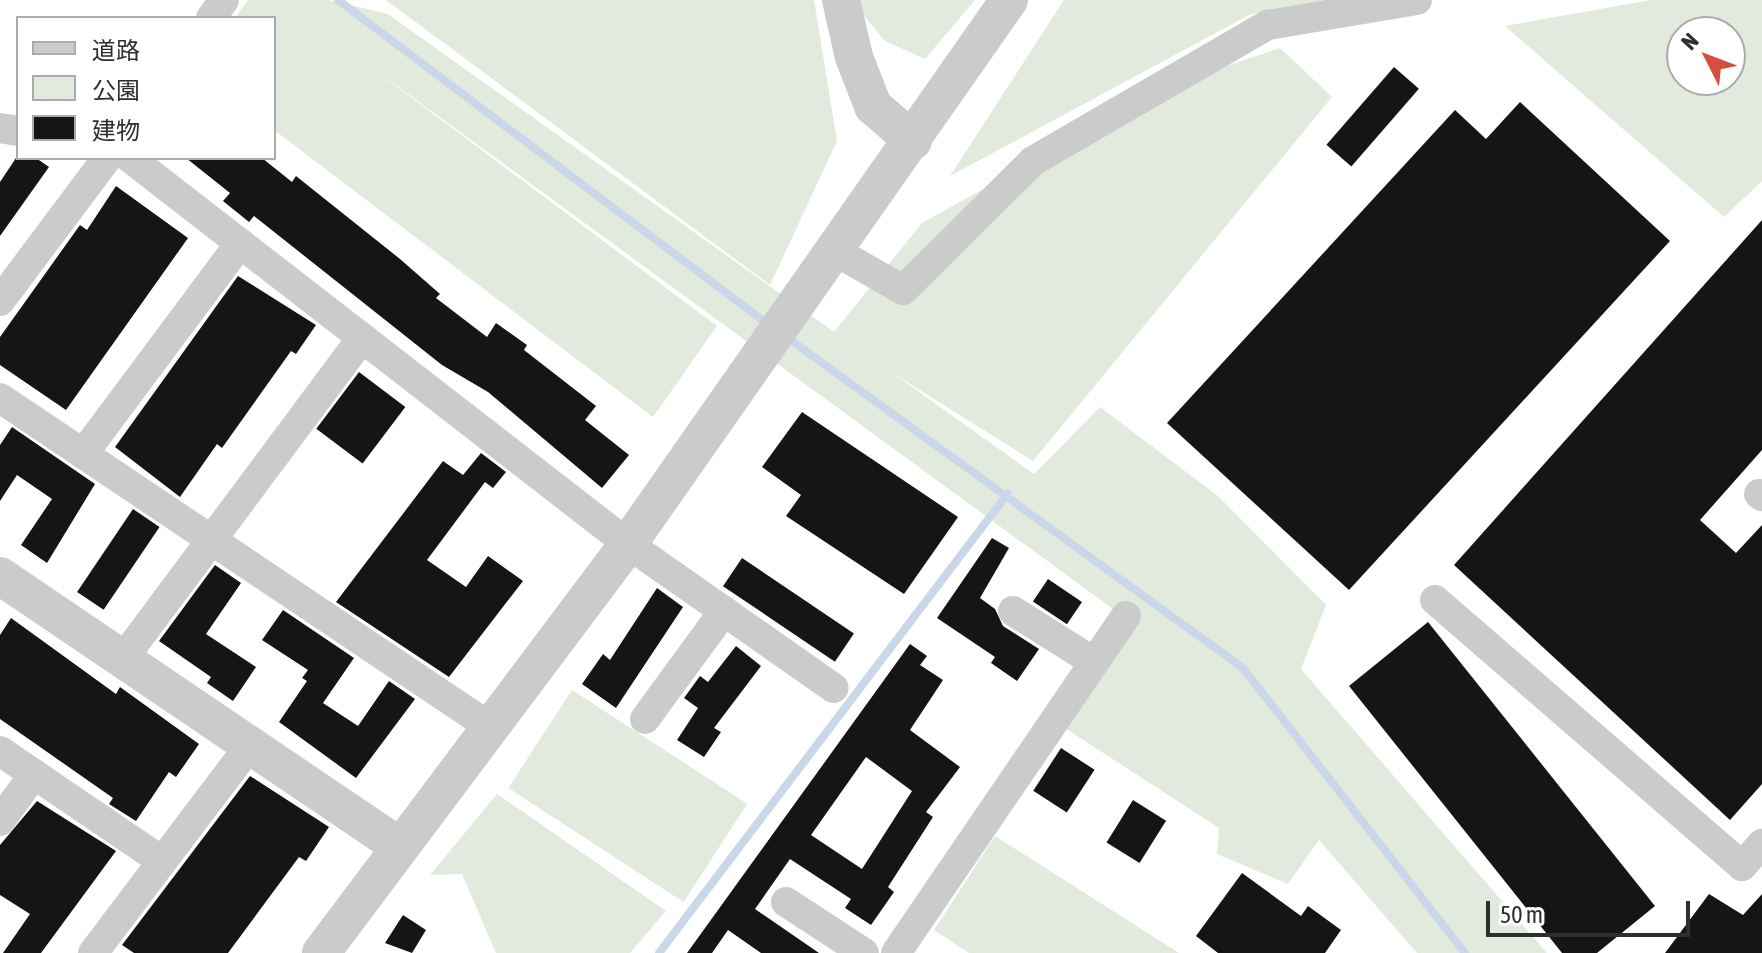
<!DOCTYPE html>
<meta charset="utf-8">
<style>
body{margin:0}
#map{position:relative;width:1762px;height:953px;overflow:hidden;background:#fff;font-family:"Asap Condensed","Noto Sans JP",sans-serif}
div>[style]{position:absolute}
.green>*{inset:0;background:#e1eadc;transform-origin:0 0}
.stream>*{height:8px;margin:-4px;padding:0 4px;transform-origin:4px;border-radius:4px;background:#cad7e8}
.building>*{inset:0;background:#151515;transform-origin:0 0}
.minor>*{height:30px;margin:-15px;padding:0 15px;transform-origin:15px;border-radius:15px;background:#cbcbcb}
.tertiary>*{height:38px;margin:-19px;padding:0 19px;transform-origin:19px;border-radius:19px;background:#cbcbcb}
span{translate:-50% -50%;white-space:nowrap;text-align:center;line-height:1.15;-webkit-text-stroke:8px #fff;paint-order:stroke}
.legend{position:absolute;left:16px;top:16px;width:260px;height:144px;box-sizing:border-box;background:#fff;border:2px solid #ababab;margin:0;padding:10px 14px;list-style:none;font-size:24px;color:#2e2e2e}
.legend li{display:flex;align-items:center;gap:16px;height:40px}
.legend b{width:40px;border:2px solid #ababab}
.north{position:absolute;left:1666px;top:16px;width:80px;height:80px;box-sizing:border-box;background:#fff;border:2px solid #ababab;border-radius:50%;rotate:312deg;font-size:22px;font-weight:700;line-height:32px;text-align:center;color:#2e2e2e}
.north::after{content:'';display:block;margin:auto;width:28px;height:36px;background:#d64e3e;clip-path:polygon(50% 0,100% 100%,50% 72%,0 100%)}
.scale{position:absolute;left:1486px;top:901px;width:204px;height:36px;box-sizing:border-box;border:4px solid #2e2e2e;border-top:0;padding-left:10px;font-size:24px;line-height:28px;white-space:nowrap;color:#2e2e2e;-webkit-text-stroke:6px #fff;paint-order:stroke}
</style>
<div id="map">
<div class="green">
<i style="clip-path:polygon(248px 0,328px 0,388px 14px,834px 332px,922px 223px,1050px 152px,1229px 65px,1280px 48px,1332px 97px,1033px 461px,891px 372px,1034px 474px,1100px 407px,1218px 496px,1326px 605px,1301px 669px,1547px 953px,1417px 953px,1319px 840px,1288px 884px,1217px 854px,1219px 828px,1054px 721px,1135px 625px,356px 56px,717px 326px,653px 417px,274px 130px,274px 18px,235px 18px)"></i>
<i style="clip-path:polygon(386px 0,814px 0,837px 141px,770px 285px)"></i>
<i style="clip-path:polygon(859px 0,975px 0,925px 59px,885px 41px,860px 11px)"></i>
<i style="clip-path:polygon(1064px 0,1350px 0,1251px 14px,950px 176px)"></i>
<i style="clip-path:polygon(evenodd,1651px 0,1762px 0,1762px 181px,1724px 217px,1505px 26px,1651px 0,1682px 32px,1730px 32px,1730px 80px,1682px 80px,1682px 32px)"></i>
<i style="left:572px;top:690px;width:209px;height:117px;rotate:33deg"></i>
<i style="clip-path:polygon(497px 794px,666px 911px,630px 953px,496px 953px,462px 874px,430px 875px)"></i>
<i style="clip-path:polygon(995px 836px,1179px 953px,969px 953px,934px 930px)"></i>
</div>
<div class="stream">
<i style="left:338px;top:0;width:541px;rotate:37.04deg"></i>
<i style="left:785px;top:336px;width:566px;rotate:35.94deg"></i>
<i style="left:1243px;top:668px;width:361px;rotate:52.1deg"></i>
<i style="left:659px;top:953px;width:577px;rotate:-52.81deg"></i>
</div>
<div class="building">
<i style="left:1394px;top:67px;width:33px;height:103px;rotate:41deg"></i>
<i style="clip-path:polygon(1520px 102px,1670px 241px,1349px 590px,1167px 423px,1455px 110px,1486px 139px)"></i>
<i style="clip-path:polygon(16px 158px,36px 158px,49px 167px,0 236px,0 182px)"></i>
<i style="clip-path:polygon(186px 158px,262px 158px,292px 182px,296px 176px,400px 259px,440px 294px,436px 298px,487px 337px,496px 323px,527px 345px,524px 350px,596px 406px,585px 420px,629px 455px,602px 488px,488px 392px,442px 365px,254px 216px,249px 222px,223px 201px,230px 193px)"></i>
<i style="clip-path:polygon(116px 186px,188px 238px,66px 410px,0 365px,0 337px,80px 225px,87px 230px)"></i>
<i style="clip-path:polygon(1762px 220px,1762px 450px,1700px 520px,1736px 553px,1762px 525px,1762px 784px,1730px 820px,1454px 565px)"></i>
<i style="clip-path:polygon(238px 276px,316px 325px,296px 354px,291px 351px,222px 448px,217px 444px,180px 497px,115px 447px)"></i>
<i style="left:359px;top:372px;width:58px;height:71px;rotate:37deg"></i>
<i style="clip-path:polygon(802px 412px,958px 517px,904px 594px,786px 516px,801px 495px,762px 467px)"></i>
<i style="clip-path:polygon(12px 427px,95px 484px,47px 563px,21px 545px,52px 499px,17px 475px,0 501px,0 445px)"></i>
<i style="clip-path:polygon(481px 453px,506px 472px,493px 488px,485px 482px,427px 560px,466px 587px,488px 556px,523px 581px,449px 677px,336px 602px,443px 461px,463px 475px)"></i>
<i style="left:133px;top:509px;width:32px;height:100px;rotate:34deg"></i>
<i style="clip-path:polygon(992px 538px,1009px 548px,980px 598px,995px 609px,1003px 626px,1039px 649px,1017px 681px,991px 663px,995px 657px,937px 618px)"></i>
<i style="left:742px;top:558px;width:135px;height:34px;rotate:34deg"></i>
<i style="clip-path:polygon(215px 565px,241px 583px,206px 634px,256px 667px,233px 701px,207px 683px,211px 677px,159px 641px)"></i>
<i style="left:1048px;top:579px;width:41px;height:27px;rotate:34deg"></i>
<i style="clip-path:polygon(657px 588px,683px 607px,616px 708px,582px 684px,603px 654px,610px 660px)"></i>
<i style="clip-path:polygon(283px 610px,354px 658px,323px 703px,358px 726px,389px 681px,415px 699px,356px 778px,279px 722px,307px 681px,302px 678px,308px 670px,262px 640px)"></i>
<i style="clip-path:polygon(11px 618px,116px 694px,120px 687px,199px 744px,176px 777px,169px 772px,136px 821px,109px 804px,113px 798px,0 719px,0 635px)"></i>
<i style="clip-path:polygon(1428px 622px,1655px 906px,1597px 953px,1562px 953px,1349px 686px)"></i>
<i style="clip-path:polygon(evenodd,910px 644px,927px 656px,920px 665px,943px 680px,910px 730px,960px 767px,926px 812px,933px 817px,888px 887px,894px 892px,871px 925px,845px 908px,851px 899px,790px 859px,755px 909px,819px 953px,761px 953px,728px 930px,712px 953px,687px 953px,910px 644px,866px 757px,912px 791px,862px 869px,811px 835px,866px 757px)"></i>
<i style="clip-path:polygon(736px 646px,761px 666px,714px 728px,721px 732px,704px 757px,677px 740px,698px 708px,684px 698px,700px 676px,708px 682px)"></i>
<i style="left:1061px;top:748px;width:40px;height:51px;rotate:33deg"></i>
<i style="clip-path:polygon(250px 776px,329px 827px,306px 861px,299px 857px,228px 953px,134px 953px,122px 945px)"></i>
<i style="left:1133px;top:800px;width:39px;height:50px;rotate:32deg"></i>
<i style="clip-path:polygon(37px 801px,116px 851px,41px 953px,3px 953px,30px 914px,0 895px,0 845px)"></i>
<i style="clip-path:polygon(1242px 873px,1301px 916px,1308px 906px,1341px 930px,1325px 953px,1218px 953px,1196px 936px)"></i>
<i style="clip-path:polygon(1709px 894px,1743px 915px,1762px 894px,1762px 953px,1665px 953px)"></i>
<i style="clip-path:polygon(403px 915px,426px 930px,412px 953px,385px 943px)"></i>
</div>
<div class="minor">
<i style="left:211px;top:18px;width:22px;rotate:-54deg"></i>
<i style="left:0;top:128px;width:18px;rotate:9deg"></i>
<i style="left:130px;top:158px;width:630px;rotate:37.78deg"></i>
<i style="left:628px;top:544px;width:251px;rotate:35deg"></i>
<i style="left:835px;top:251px;width:78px;rotate:29.8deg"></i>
<i style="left:903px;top:290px;width:183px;rotate:-44.8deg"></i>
<i style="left:1033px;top:161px;width:272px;rotate:-30.1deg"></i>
<i style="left:1268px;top:25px;width:151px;rotate:-9.5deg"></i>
<i style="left:0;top:301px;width:179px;rotate:-53.2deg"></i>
<i style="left:0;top:398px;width:590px;rotate:33.88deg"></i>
<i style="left:83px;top:454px;width:263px;rotate:-53.3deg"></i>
<i style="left:1759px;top:494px;width:4px;rotate:34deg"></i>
<i style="left:1435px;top:600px;width:406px;rotate:40.9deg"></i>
<i style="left:1742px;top:866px;width:30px;rotate:-48deg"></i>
<i style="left:1013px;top:611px;width:96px;rotate:32.2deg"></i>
<i style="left:122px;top:660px;width:402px;rotate:-53.3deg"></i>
<i style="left:645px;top:719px;width:134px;rotate:-53.8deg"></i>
<i style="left:0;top:751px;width:196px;rotate:34.2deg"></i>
<i style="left:0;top:821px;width:58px;rotate:-54.1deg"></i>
<i style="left:786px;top:902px;width:93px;rotate:33.2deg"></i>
<i style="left:93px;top:953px;width:258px;rotate:-52.9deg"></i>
<i style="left:896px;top:953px;width:408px;rotate:-55.7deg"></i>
</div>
<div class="tertiary">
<i style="left:841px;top:0;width:58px;rotate:77.2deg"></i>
<i style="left:854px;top:57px;width:53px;rotate:68.8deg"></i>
<i style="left:873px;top:106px;width:53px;rotate:41.2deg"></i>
<i style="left:0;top:576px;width:483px;rotate:34.1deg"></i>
<i style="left:321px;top:953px;width:511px;rotate:-53.11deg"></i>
<i style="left:628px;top:544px;width:664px;rotate:-54.99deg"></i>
</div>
<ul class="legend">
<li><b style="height:10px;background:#cbcbcb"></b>道路</li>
<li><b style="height:22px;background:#e1eadc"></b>公園</li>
<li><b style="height:22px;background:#151515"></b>建物</li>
</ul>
<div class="north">N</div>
<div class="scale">50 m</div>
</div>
